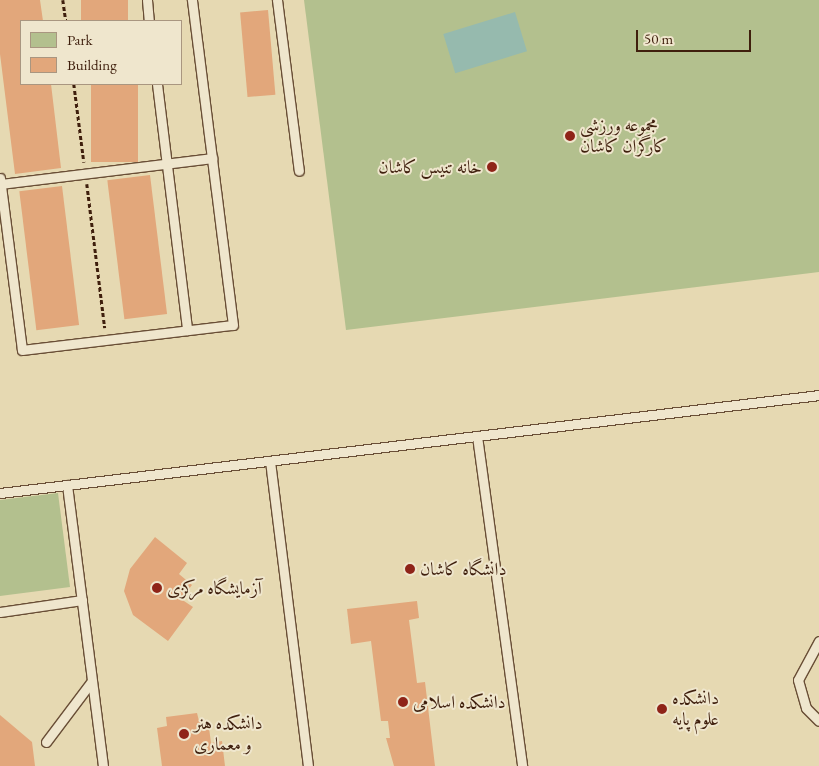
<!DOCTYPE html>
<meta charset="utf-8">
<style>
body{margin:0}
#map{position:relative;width:819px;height:766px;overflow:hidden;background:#e6d9b2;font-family:"EB Garamond",Amiri,serif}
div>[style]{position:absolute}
.green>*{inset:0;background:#b3c08e}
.water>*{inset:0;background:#96baae;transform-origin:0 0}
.building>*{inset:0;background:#e2a77b;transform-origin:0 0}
.path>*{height:2.5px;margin-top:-1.25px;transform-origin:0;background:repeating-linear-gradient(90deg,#3f1f0d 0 4px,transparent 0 6.5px)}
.roads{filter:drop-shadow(1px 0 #694e36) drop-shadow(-1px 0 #694e36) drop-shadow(0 1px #694e36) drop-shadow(0 -1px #694e36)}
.lane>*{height:9px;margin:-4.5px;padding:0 4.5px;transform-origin:4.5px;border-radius:4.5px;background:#efe6cd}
.dots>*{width:14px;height:14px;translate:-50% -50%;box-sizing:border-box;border:2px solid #efe6cd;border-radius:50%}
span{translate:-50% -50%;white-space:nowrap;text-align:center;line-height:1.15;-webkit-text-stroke:4px #efe6cd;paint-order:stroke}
.poi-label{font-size:18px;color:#3f1f0d}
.left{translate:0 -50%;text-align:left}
.right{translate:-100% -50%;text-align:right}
.legend{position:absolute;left:20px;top:20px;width:162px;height:65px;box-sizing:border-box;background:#efe6cd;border:1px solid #a99680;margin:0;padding:6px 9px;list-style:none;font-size:15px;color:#3f1f0d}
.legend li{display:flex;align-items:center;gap:10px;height:25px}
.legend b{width:25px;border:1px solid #a99680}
.scale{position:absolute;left:636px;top:30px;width:115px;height:22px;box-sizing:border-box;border:2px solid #3f1f0d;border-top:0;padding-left:6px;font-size:15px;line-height:18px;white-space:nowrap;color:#3f1f0d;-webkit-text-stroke:4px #efe6cd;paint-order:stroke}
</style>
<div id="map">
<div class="green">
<i style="clip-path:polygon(304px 0,819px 0,819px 272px,346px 330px)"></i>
<i style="clip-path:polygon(58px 493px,70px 587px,0 596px,0 500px)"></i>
</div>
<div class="water">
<i style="left:515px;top:12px;width:41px;height:75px;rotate:73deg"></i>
</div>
<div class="building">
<i style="clip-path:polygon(0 0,40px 0,43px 21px,21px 21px,21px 84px,51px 84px,61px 168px,15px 174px,0 54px)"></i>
<i style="left:81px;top:0;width:47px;height:21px"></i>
<i style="left:268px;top:10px;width:85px;height:28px;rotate:85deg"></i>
<i style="left:91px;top:84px;width:47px;height:78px"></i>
<i style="left:150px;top:175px;width:140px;height:43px;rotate:83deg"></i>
<i style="left:62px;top:186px;width:140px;height:43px;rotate:83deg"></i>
<i style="clip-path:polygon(155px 537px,187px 563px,179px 574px,192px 585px,181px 599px,193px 607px,168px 641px,133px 615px,124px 591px,130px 569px)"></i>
<i style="clip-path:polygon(417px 601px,419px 618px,409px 620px,417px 683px,425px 682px,435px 766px,394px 766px,386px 738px,390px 738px,388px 721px,381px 721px,371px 641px,351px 644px,347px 609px)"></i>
<i style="clip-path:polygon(197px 713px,199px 721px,208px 720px,211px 743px,222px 741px,225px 766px,162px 766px,157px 728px,167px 726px,166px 717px)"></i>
<i style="clip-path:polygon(0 715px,32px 742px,35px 766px,0 766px)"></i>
</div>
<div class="path">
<i style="left:63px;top:0;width:21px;rotate:82deg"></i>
<i style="left:74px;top:84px;width:79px;rotate:82.7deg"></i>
<i style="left:87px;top:184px;width:145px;rotate:82.9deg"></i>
</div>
<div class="roads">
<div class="lane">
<i style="left:147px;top:0;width:21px;rotate:85deg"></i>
<i style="left:277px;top:0;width:172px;rotate:82.7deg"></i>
<i style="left:157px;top:84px;width:248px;rotate:83deg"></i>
<i style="left:0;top:178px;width:173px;rotate:82.7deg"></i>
<i style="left:22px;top:350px;width:212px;rotate:-6.8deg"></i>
<i style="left:233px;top:325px;width:328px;rotate:-97.2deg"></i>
<i style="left:1px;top:184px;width:213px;rotate:-7deg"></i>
<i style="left:477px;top:436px;width:333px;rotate:82.2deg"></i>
<i style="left:270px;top:461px;width:307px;rotate:82.9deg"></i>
<i style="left:67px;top:485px;width:283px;rotate:82.7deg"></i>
<i style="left:0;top:493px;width:825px;rotate:-6.82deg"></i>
<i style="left:0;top:612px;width:83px;rotate:-8.3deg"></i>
<i style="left:819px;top:641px;width:44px;rotate:118.3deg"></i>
<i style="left:798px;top:680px;width:29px;rotate:74deg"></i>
<i style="left:806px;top:708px;width:18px;rotate:45deg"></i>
<i style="left:46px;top:742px;width:76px;rotate:-53deg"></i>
</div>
</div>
<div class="dots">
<i style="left:570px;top:136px;background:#8f2418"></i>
<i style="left:492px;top:167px;background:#8f2418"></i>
<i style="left:410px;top:569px;background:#8f2418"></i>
<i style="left:157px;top:588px;background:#8f2418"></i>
<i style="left:403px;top:702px;background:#8f2418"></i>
<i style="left:662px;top:709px;background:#8f2418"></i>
<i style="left:184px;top:734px;background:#8f2418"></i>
</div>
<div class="poi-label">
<span class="left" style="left:580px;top:136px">مجموعه ورزشی<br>کارگران کاشان</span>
<span class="right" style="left:482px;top:167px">خانه تنیس کاشان</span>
<span class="left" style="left:420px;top:569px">دانشگاه کاشان</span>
<span class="left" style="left:167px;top:588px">آزمایشگاه مرکزی</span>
<span class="left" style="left:672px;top:709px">دانشکده<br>علوم پایه</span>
<span class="left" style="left:413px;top:702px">دانشکده اسلامی</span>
<span class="left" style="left:194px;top:734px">دانشکده هنر<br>و معماری</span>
</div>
<ul class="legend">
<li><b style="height:14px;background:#b3c08e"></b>Park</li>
<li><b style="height:14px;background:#e2a77b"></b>Building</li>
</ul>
<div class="scale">50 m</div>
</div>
